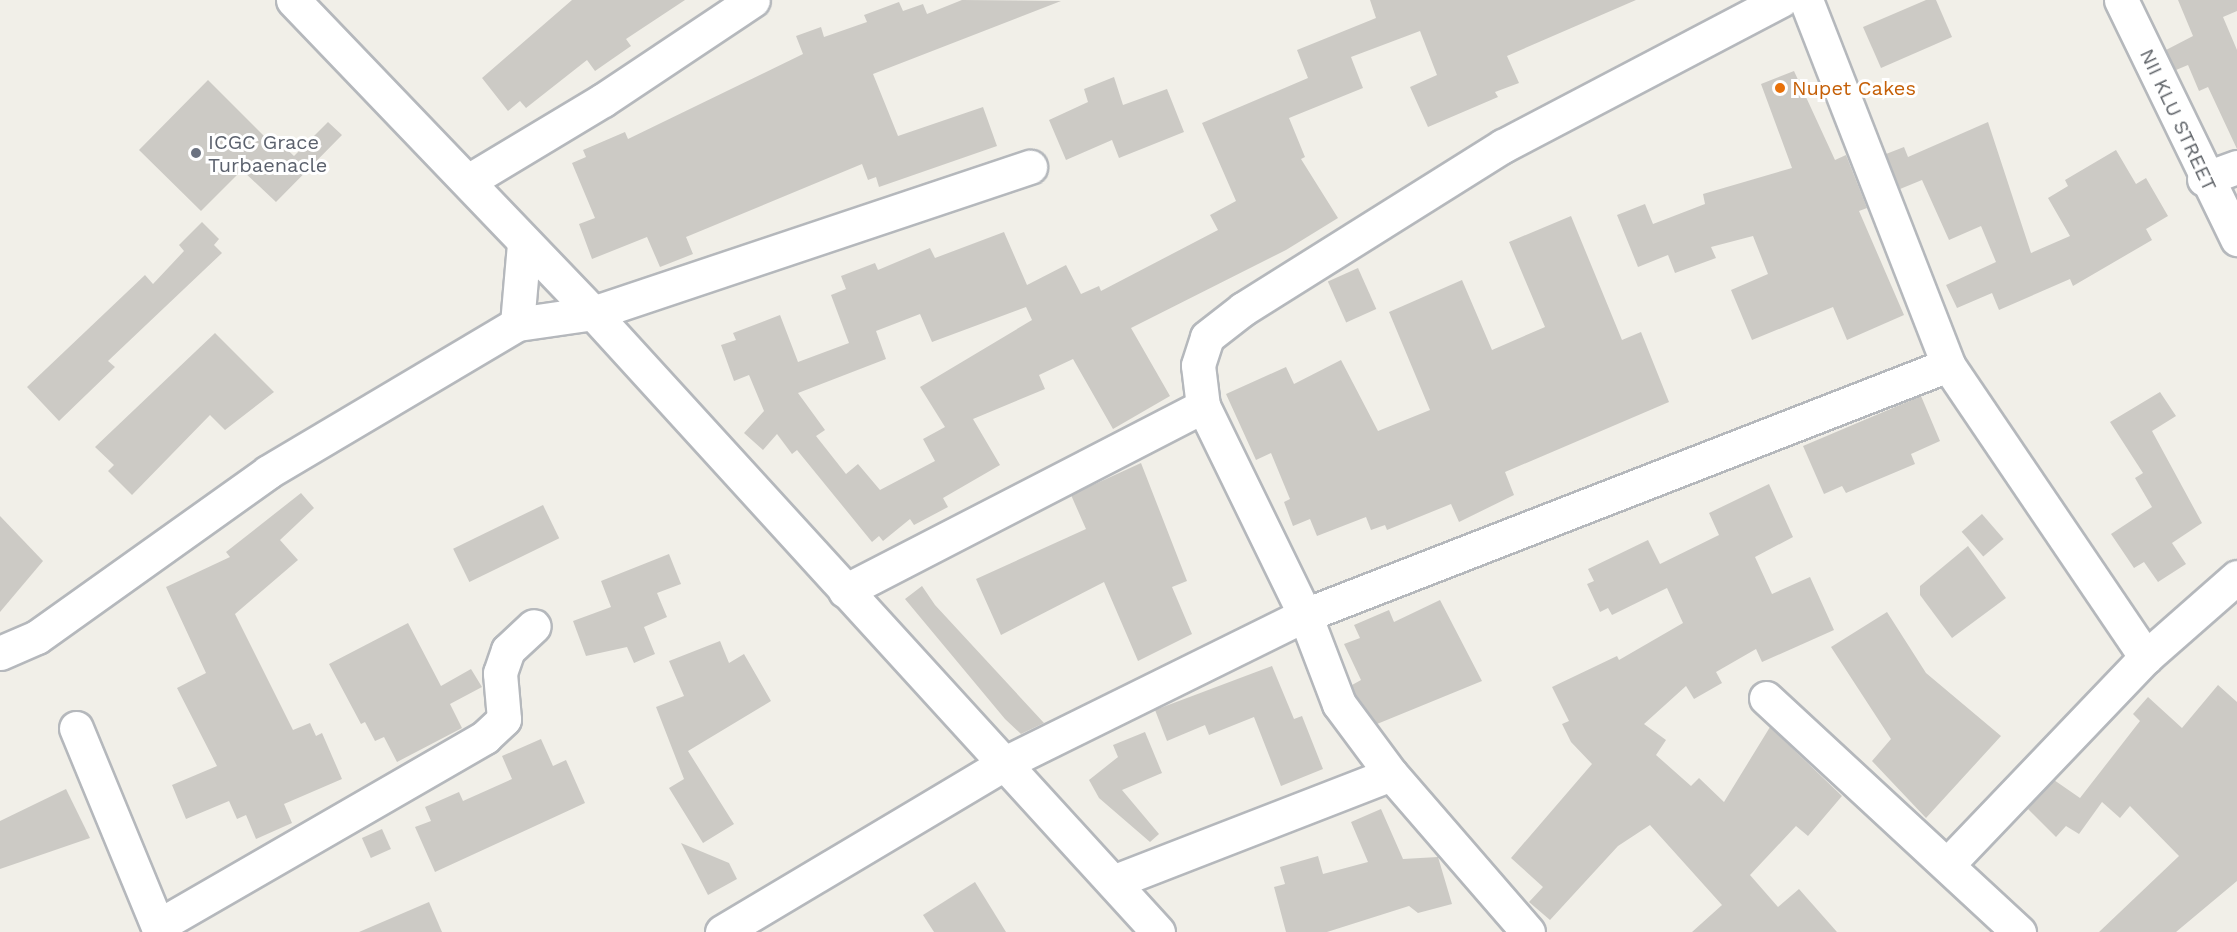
<!DOCTYPE html>
<style>
body{margin:0}
#map{position:relative;width:2237px;height:932px;overflow:hidden;background:#f1efe8;font-family:"Work Sans",sans-serif}
div>[style]{position:absolute}
.building>*{inset:0;background:#cccac5;transform-origin:0 0}
.roads{filter:drop-shadow(2px 0 #b5b8bc) drop-shadow(-2px 0 #b5b8bc) drop-shadow(0 2px #b5b8bc) drop-shadow(0 -2px #b5b8bc)}
.minor>*{height:33px;margin:-16.5px;padding:0 16.5px;transform-origin:16.5px;border-radius:16.5px;background:#fff}
.dots>*{width:16px;height:16px;translate:-50% -50%;box-sizing:border-box;border:3px solid #fff;border-radius:50%}
span{translate:-50% -50%;white-space:nowrap;text-align:center;line-height:1.15;-webkit-text-stroke:6px #fff;paint-order:stroke}
.food-label{font-size:20px;color:#c56008}
.left{translate:0 -50%;text-align:left}
.street-label{font-size:20px;color:#5f6368}
.worship-label{font-size:20px;color:#5b616d}
</style>
<div id="map">
<div class="building">
<i style="clip-path:polygon(572px 0,685px 0,626px 39px,631px 46px,595px 71px,587px 60px,526px 108px,520px 101px,508px 111px,482px 78px)"></i>
<i style="clip-path:polygon(962px 0,1061px 1px,873px 74px,898px 136px,983px 107px,997px 146px,879px 187px,876px 177px,868px 180px,862px 164px,686px 237px,693px 254px,660px 267px,647px 237px,592px 259px,579px 224px,595px 218px,572px 163px,586px 157px,583px 150px,625px 132px,628px 139px,803px 54px,796px 36px,821px 27px,824px 37px,867px 22px,864px 15px,899px 2px,903px 11px,923px 4px,927px 14px)"></i>
<i style="clip-path:polygon(evenodd,1370px 0,1636px 0,1507px 56px,1519px 83px,1495px 92px,1498px 97px,1428px 127px,1410px 87px,1437px 75px,1420px 31px,1351px 57px,1363px 88px,1289px 118px,1305px 157px,1301px 159px,1338px 218px,1286px 250px,1131px 328px,1170px 396px,1113px 429px,1073px 359px,1039px 375px,1045px 389px,973px 419px,1000px 465px,943px 498px,948px 507px,914px 525px,910px 519px,883px 541px,879px 536px,872px 542px,797px 450px,792px 454px,777px 434px,763px 450px,744px 433px,764px 411px,749px 375px,734px 381px,721px 345px,736px 340px,733px 333px,780px 315px,798px 362px,849px 343px,831px 295px,846px 289px,841px 276px,875px 263px,878px 270px,930px 248px,935px 258px,1004px 232px,1027px 285px,1066px 265px,1081px 294px,1099px 286px,1101px 291px,1218px 230px,1210px 215px,1236px 201px,1202px 123px,1308px 78px,1297px 50px,1376px 18px,1370px 0,1026px 307px,1032px 320px,920px 387px,945px 427px,923px 439px,935px 461px,880px 490px,858px 464px,846px 474px,816px 436px,825px 430px,798px 393px,886px 359px,876px 331px,920px 314px,932px 342px,1026px 307px)"></i>
<i style="clip-path:polygon(1926px 0,1936px 0,1952px 37px,1881px 68px,1863px 27px)"></i>
<i style="clip-path:polygon(2178px 0,2237px 0,2237px 11px,2223px 17px,2237px 50px,2237px 149px,2208px 87px,2199px 91px,2188px 65px,2176px 70px,2166px 50px,2193px 36px)"></i>
<i style="clip-path:polygon(1794px 71px,1835px 160px,1846px 155px,1867px 208px,1859px 211px,1904px 315px,1847px 340px,1833px 307px,1752px 340px,1731px 290px,1768px 274px,1753px 236px,1711px 247px,1716px 258px,1675px 273px,1668px 255px,1638px 267px,1617px 215px,1645px 204px,1653px 224px,1705px 204px,1703px 194px,1792px 168px,1761px 84px)"></i>
<i style="clip-path:polygon(1114px 77px,1123px 105px,1167px 89px,1184px 132px,1119px 158px,1112px 140px,1066px 160px,1049px 120px,1088px 102px,1084px 89px)"></i>
<i style="clip-path:polygon(208px 80px,274px 146px,278px 141px,294px 156px,328px 122px,342px 135px,276px 202px,242px 170px,201px 211px,139px 150px)"></i>
<i style="clip-path:polygon(1988px 122px,2031px 253px,2070px 236px,2048px 198px,2068px 186px,2065px 180px,2116px 150px,2136px 184px,2146px 178px,2168px 216px,2146px 229px,2152px 240px,2073px 286px,2070px 279px,1999px 310px,1992px 293px,1957px 308px,1946px 285px,1996px 262px,1981px 226px,1949px 240px,1922px 180px,1900px 189px,1886px 154px,1904px 147px,1908px 157px)"></i>
<i style="clip-path:polygon(1571px 216px,1622px 340px,1641px 332px,1669px 402px,1505px 472px,1514px 495px,1459px 522px,1451px 504px,1387px 530px,1385px 525px,1371px 530px,1366px 517px,1317px 536px,1310px 519px,1293px 526px,1284px 502px,1290px 499px,1271px 453px,1256px 460px,1226px 394px,1286px 367px,1294px 384px,1341px 360px,1378px 431px,1430px 410px,1389px 312px,1462px 280px,1492px 350px,1545px 327px,1509px 242px)"></i>
<i style="clip-path:polygon(202px 222px,219px 239px,214px 245px,222px 253px,108px 361px,115px 367px,59px 421px,27px 387px,145px 275px,153px 284px,184px 251px,179px 245px)"></i>
<i style="left:1358px;top:268px;width:45px;height:33px;rotate:66deg"></i>
<i style="clip-path:polygon(215px 333px,274px 392px,225px 430px,210px 415px,132px 495px,108px 471px,114px 465px,95px 447px)"></i>
<i style="clip-path:polygon(2160px 392px,2176px 416px,2152px 431px,2202px 523px,2172px 543px,2186px 564px,2158px 582px,2144px 562px,2134px 568px,2111px 534px,2152px 507px,2135px 478px,2143px 473px,2110px 422px)"></i>
<i style="clip-path:polygon(1921px 396px,1940px 441px,1911px 454px,1915px 464px,1846px 493px,1842px 486px,1824px 494px,1803px 446px)"></i>
<i style="clip-path:polygon(1141px 463px,1187px 581px,1172px 587px,1192px 634px,1138px 661px,1104px 582px,1001px 635px,976px 579px,1086px 529px,1071px 495px)"></i>
<i style="clip-path:polygon(1769px 484px,1793px 537px,1755px 557px,1772px 594px,1810px 577px,1834px 630px,1762px 662px,1756px 649px,1716px 672px,1722px 683px,1694px 699px,1686px 686px,1644px 724px,1666px 740px,1656px 755px,1691px 786px,1699px 778px,1724px 802px,1770px 727px,1842px 796px,1808px 836px,1796px 826px,1750px 875px,1778px 907px,1799px 889px,1837px 932px,1692px 932px,1722px 905px,1650px 825px,1618px 846px,1550px 920px,1529px 902px,1543px 887px,1511px 858px,1592px 764px,1571px 742px,1562px 724px,1569px 721px,1552px 687px,1617px 656px,1619px 660px,1683px 623px,1667px 588px,1612px 615px,1608px 608px,1600px 612px,1587px 584px,1594px 581px,1588px 569px,1648px 540px,1660px 564px,1719px 535px,1709px 513px)"></i>
<i style="clip-path:polygon(301px 493px,314px 508px,280px 540px,298px 560px,235px 614px,293px 730px,310px 723px,316px 736px,322px 733px,342px 779px,284px 804px,292px 823px,256px 839px,246px 815px,237px 819px,229px 801px,186px 819px,172px 785px,217px 766px,177px 688px,206px 673px,166px 587px,230px 557px,226px 552px)"></i>
<i style="left:543px;top:505px;width:37px;height:100px;rotate:64deg"></i>
<i style="left:1982px;top:514px;width:33px;height:27px;rotate:49deg"></i>
<i style="clip-path:polygon(0 516px,43px 561px,0 612px)"></i>
<i style="clip-path:polygon(1968px 546px,2006px 598px,1952px 638px,1920px 595px,1920px 586px)"></i>
<i style="clip-path:polygon(669px 554px,681px 584px,657px 593px,667px 617px,644px 627px,655px 654px,634px 663px,627px 647px,586px 656px,573px 621px,611px 607px,601px 581px)"></i>
<i style="clip-path:polygon(922px 586px,935px 605px,1044px 723px,1021px 734px,1005px 719px,905px 599px)"></i>
<i style="clip-path:polygon(1440px 600px,1482px 681px,1377px 724px,1356px 695px,1352px 685px,1361px 680px,1344px 644px,1360px 638px,1354px 625px,1389px 610px,1394px 622px)"></i>
<i style="clip-path:polygon(1887px 612px,1926px 673px,2001px 736px,1926px 818px,1872px 761px,1891px 739px,1831px 647px)"></i>
<i style="clip-path:polygon(408px 623px,441px 686px,471px 669px,482px 687px,450px 704px,462px 728px,397px 762px,384px 737px,375px 741px,365px 722px,361px 724px,329px 664px)"></i>
<i style="clip-path:polygon(720px 641px,729px 663px,744px 654px,771px 701px,688px 751px,734px 824px,703px 843px,669px 788px,684px 779px,656px 707px,684px 696px,669px 661px)"></i>
<i style="clip-path:polygon(1272px 666px,1294px 719px,1302px 716px,1323px 769px,1281px 786px,1254px 717px,1209px 735px,1205px 725px,1167px 741px,1155px 710px)"></i>
<i style="clip-path:polygon(2218px 685px,2237px 702px,2237px 881px,2176px 932px,2099px 932px,2179px 856px,2130px 806px,2120px 818px,2102px 802px,2079px 834px,2066px 826px,2056px 837px,2028px 809px,2054px 780px,2080px 798px,2140px 721px,2133px 714px,2148px 697px,2182px 728px)"></i>
<i style="clip-path:polygon(1145px 732px,1162px 773px,1122px 790px,1159px 834px,1150px 842px,1099px 798px,1089px 780px,1118px 757px,1113px 745px)"></i>
<i style="clip-path:polygon(541px 739px,553px 766px,566px 760px,585px 803px,435px 872px,415px 827px,431px 821px,425px 807px,459px 792px,463px 801px,512px 779px,502px 756px)"></i>
<i style="clip-path:polygon(66px 789px,90px 838px,0 869px,0 821px)"></i>
<i style="clip-path:polygon(1381px 809px,1403px 859px,1438px 857px,1452px 904px,1418px 913px,1409px 906px,1327px 932px,1286px 932px,1274px 887px,1285px 884px,1280px 867px,1318px 856px,1323px 874px,1368px 862px,1351px 822px)"></i>
<i style="left:382px;top:829px;width:22px;height:22px;rotate:66deg"></i>
<i style="clip-path:polygon(681px 843px,729px 863px,737px 879px,708px 895px)"></i>
<i style="clip-path:polygon(975px 882px,1006px 932px,934px 932px,923px 915px)"></i>
<i style="clip-path:polygon(429px 902px,442px 932px,359px 932px)"></i>
</div>
<div class="roads">
<div class="minor">
<i style="left:293px;top:0;width:434px;rotate:46.2deg"></i>
<i style="left:593px;top:313px;width:838px;rotate:47.61deg"></i>
<i style="left:1806px;top:0;width:392px;rotate:68.7deg"></i>
<i style="left:2121px;top:0;width:266px;rotate:64.1deg"></i>
<i style="left:2204px;top:179px;width:35px;rotate:-20deg"></i>
<i style="left:470px;top:180px;width:155px;rotate:-31deg"></i>
<i style="left:603px;top:100px;width:180px;rotate:-33.7deg"></i>
<i style="left:517px;top:324px;width:80px;rotate:-85deg"></i>
<i style="left:845px;top:591px;width:403px;rotate:-27.3deg"></i>
<i style="left:0;top:653px;width:40px;rotate:-23.4deg"></i>
<i style="left:37px;top:637px;width:284px;rotate:-35.5deg"></i>
<i style="left:268px;top:472px;width:290px;rotate:-30.7deg"></i>
<i style="left:517px;top:324px;width:77px;rotate:-8.2deg"></i>
<i style="left:593px;top:313px;width:461px;rotate:-18.5deg"></i>
<i style="left:1766px;top:698px;width:345px;rotate:42.8deg"></i>
<i style="left:76px;top:728px;width:221px;rotate:67.6deg"></i>
<i style="left:1947px;top:865px;width:288px;rotate:-46.3deg"></i>
<i style="left:2146px;top:657px;width:121px;rotate:-41.3deg"></i>
<i style="left:1113px;top:882px;width:298px;rotate:-21.2deg"></i>
<i style="left:158px;top:926px;width:378px;rotate:-30deg"></i>
<i style="left:485px;top:737px;width:26px;rotate:-43deg"></i>
<i style="left:504px;top:719px;width:46px;rotate:-95deg"></i>
<i style="left:500px;top:673px;width:24px;rotate:-71deg"></i>
<i style="left:508px;top:650px;width:35px;rotate:-43deg"></i>
<i style="left:722px;top:932px;width:330px;rotate:-30.8deg"></i>
<i style="left:1005px;top:763px;width:335px;rotate:-26.3deg"></i>
<i style="left:1305px;top:615px;width:690px;rotate:-21.25deg"></i>
<i style="left:1948px;top:365px;width:353px;rotate:55.9deg"></i>
<i style="left:1528px;top:932px;width:209px;rotate:-130.9deg"></i>
<i style="left:1391px;top:774px;width:87px;rotate:-126.6deg"></i>
<i style="left:1339px;top:704px;width:95px;rotate:-110.9deg"></i>
<i style="left:1305px;top:615px;width:233px;rotate:-116deg"></i>
<i style="left:1203px;top:406px;width:41px;rotate:-97deg"></i>
<i style="left:1198px;top:365px;width:29px;rotate:-72deg"></i>
<i style="left:1207px;top:337px;width:46px;rotate:-37.9deg"></i>
<i style="left:1243px;top:309px;width:307px;rotate:-32.1deg"></i>
<i style="left:1503px;top:146px;width:314px;rotate:-27.7deg"></i>
</div>
</div>
<div class="dots">
<i style="left:1780px;top:88px;background:#e8710a"></i>
<i style="left:196px;top:153px;background:#6b7280"></i>
</div>
<div class="food-label">
<span class="left" style="left:1792px;top:88px">Nupet Cakes</span>
</div>
<div class="street-label">
<span style="left:2178px;top:120px;rotate:65deg">NII KLU STREET</span>
</div>
<div class="worship-label">
<span class="left" style="left:208px;top:154px">ICGC Grace<br>Turbaenacle</span>
</div>
</div>
